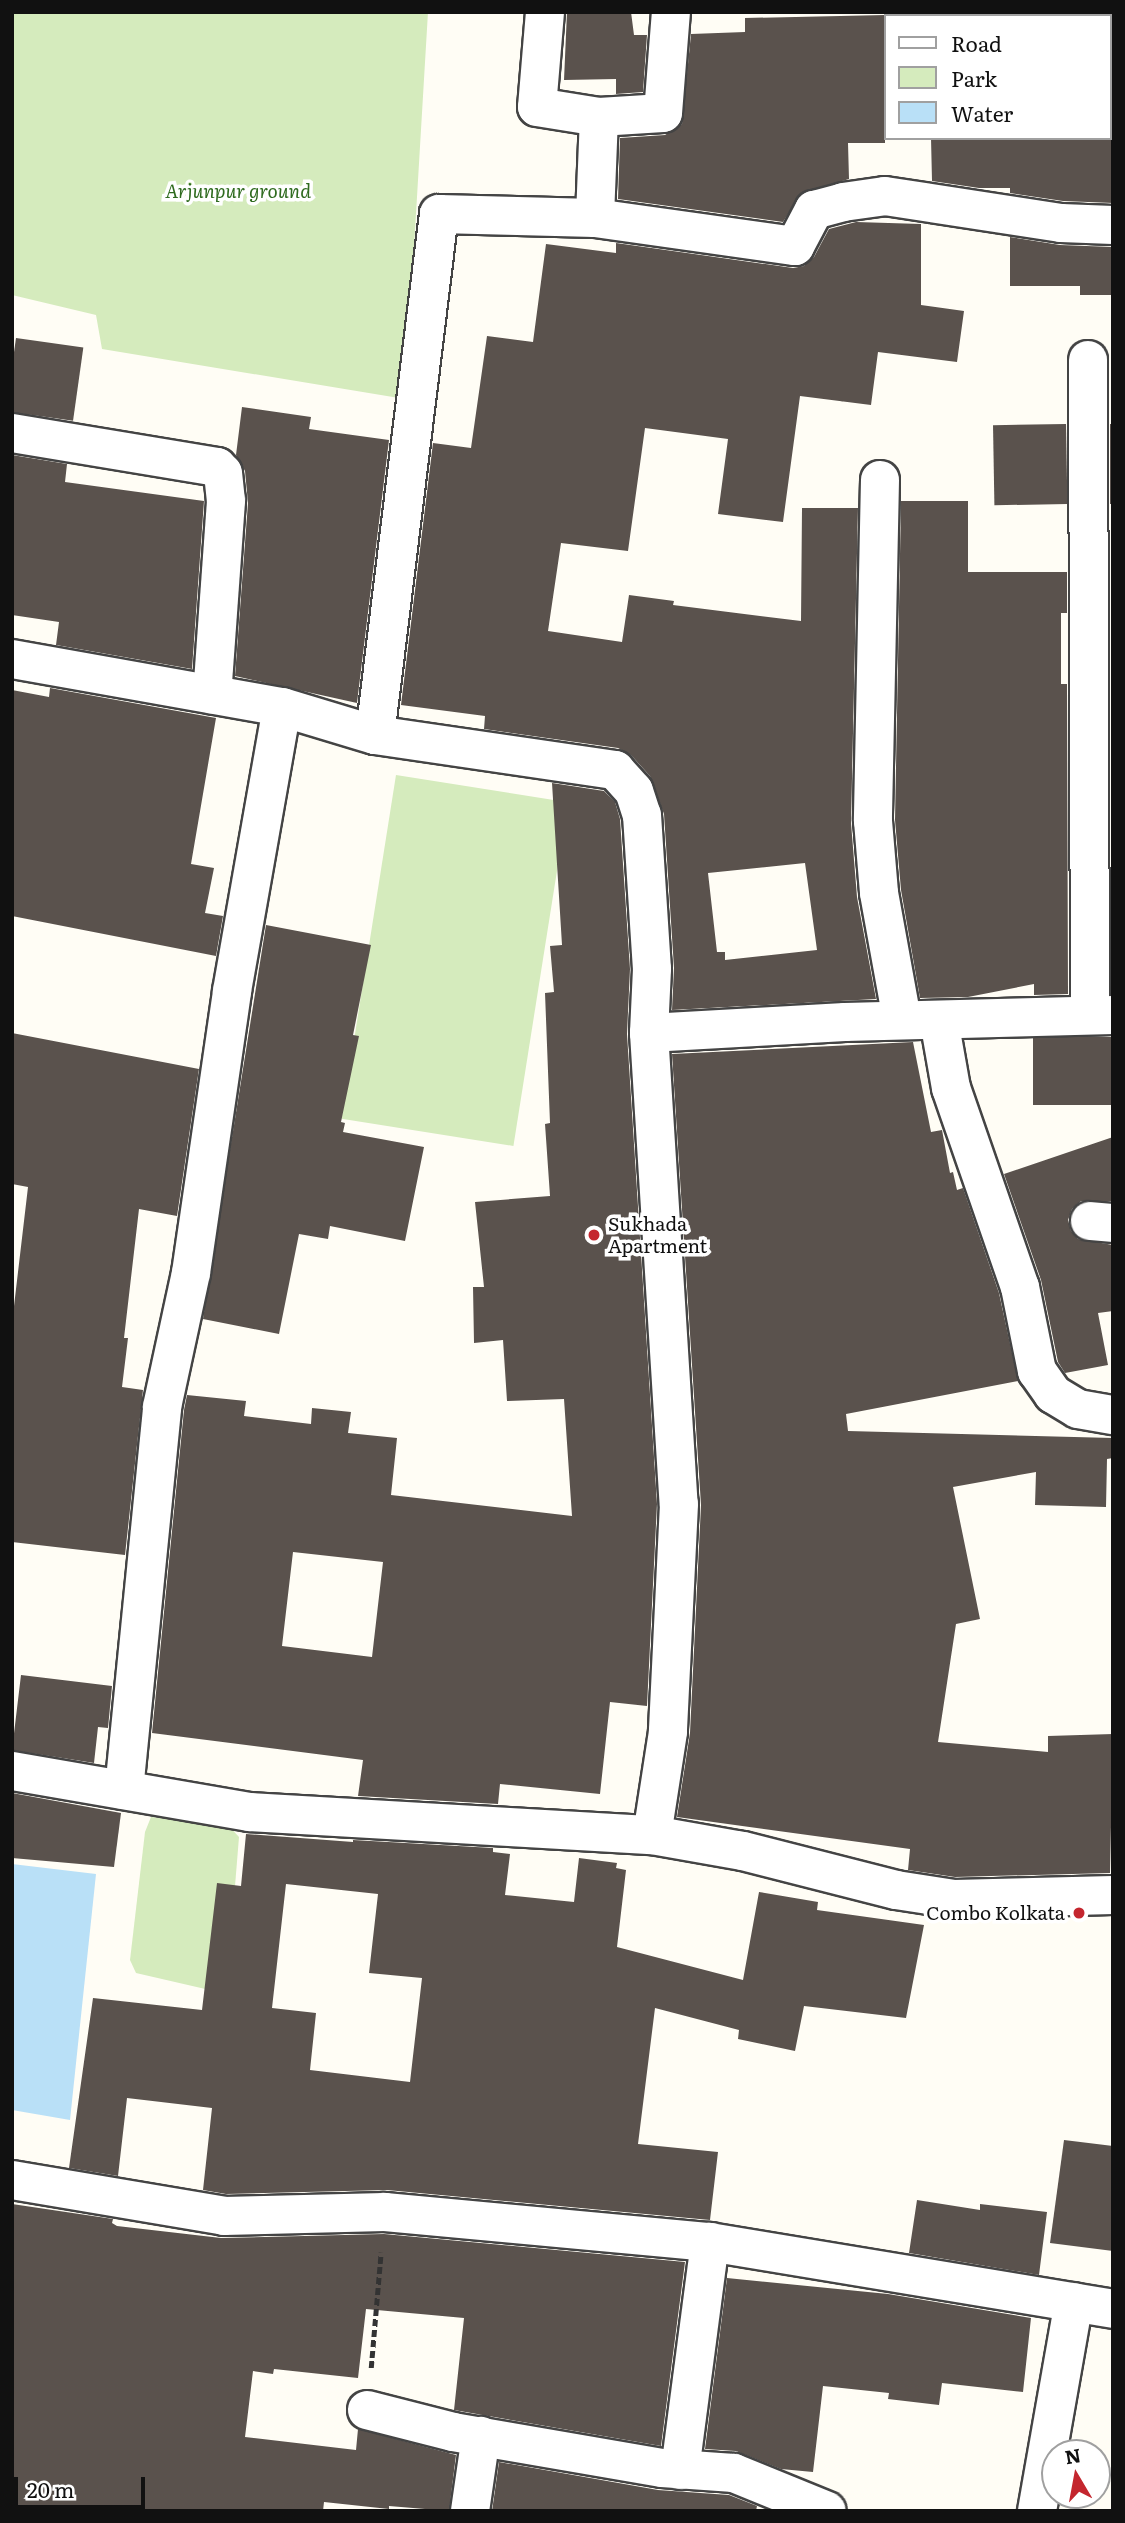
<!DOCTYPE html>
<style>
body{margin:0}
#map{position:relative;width:1125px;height:2523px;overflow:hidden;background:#fffdf5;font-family:Literata,serif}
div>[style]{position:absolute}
.green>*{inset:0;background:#d5ebbd;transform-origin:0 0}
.water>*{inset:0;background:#b9e0f7}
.building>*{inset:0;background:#5a524d;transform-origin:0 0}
.path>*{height:4.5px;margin-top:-2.25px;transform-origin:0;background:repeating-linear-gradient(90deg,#333 0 7px,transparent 0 10.5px)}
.roads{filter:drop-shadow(2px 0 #444) drop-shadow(-2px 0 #444) drop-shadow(0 2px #444) drop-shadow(0 -2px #444)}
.minor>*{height:38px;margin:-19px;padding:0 19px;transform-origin:19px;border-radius:19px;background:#fff}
.dots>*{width:19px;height:19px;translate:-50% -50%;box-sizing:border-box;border:4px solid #fff;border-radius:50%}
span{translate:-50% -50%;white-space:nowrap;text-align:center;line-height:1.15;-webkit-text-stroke:7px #fff;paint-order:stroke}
.park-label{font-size:19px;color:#2f6b1f;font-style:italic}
.poi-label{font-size:19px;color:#111}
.left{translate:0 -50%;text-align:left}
.right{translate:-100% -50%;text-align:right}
.frame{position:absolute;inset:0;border:14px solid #111;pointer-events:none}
.legend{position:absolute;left:884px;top:14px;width:228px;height:126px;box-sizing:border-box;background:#fff;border:2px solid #a0a0a0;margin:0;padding:9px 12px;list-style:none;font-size:21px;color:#111}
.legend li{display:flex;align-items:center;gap:14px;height:35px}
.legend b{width:35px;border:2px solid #a0a0a0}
.north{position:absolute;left:1041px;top:2439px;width:70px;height:70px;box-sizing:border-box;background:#fff;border:2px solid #a0a0a0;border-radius:50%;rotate:350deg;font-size:19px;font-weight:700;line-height:28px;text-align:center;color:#111}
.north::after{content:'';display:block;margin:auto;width:24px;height:32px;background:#c4262e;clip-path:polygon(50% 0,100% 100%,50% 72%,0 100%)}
.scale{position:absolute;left:14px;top:2477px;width:131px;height:32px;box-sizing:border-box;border:4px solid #111;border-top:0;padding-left:9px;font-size:21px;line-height:24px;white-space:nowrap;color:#111;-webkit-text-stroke:5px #fff;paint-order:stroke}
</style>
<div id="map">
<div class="green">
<i style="clip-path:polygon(12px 12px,428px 12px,405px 399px,102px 349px,96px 315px,12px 295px)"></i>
<i style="left:396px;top:775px;width:174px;height:348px;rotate:9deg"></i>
<i style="clip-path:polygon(151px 1817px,228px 1825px,239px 1837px,228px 1972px,214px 1991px,136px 1973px,130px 1960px,145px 1832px)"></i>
</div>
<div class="water">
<i style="clip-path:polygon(12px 1864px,96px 1874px,70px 2120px,12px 2110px)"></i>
</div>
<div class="building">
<i style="clip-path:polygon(567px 12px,631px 12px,634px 35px,647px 35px,643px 92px,616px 94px,616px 79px,564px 80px)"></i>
<i style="clip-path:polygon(885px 15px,885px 143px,848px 143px,849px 179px,801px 193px,783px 222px,618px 199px,620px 138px,665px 135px,682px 124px,691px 34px,745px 32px,745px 18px)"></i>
<i style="clip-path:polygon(931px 138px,1113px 138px,1113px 203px,1063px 201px,1010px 193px,1010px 188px,979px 188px,932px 181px)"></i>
<i style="clip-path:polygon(evenodd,856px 222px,921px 224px,921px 305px,964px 311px,957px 362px,878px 352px,871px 405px,800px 396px,783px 522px,718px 514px,728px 439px,645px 428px,628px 551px,561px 543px,548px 631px,622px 642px,629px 595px,674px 601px,673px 605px,801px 621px,802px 508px,858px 508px,851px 823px,857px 897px,876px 999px,672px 1010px,674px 968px,664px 814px,650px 776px,631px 755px,618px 748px,484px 729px,485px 716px,401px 705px,433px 443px,471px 448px,487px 336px,533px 342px,546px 244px,616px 253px,616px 243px,793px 268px,804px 266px,814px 257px,829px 229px,856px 222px,805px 863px,817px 950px,725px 960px,725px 952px,717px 952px,708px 873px,805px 863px)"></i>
<i style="clip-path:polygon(1010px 237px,1060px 245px,1113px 247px,1113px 295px,1080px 295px,1080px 286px,1010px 286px)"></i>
<i style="left:16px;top:338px;width:68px;height:74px;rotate:8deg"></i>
<i style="clip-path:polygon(242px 407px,311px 417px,309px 429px,389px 440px,357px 703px,235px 676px,248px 503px,245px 471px,236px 455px)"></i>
<i style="left:1066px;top:424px;width:80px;height:73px;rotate:89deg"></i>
<i style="left:1110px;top:424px;width:3px;height:80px"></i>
<i style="clip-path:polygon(12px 455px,67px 464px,65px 482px,204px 501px,192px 669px,56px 645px,59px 622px,12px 615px)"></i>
<i style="clip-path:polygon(901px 501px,968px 501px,968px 572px,1067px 572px,1067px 613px,1061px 613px,1061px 684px,1067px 684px,1068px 994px,1034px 995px,1034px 984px,968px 997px,920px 998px,901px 890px,895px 820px)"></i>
<i style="clip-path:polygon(50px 688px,216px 718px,191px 864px,214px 868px,205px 913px,223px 916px,216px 956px,12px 916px,12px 690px,49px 697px)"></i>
<i style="clip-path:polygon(1111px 729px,1113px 729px,1113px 993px,1112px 993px)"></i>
<i style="clip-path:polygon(evenodd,552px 783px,604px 791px,615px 802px,620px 819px,630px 969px,627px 1034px,657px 1504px,647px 1706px,610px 1702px,600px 1794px,500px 1784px,498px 1804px,358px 1796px,363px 1760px,152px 1733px,184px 1410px,187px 1395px,246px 1401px,244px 1416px,311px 1424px,312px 1408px,351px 1412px,348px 1433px,397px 1438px,391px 1495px,572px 1516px,564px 1399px,507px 1401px,503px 1340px,474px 1343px,473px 1287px,484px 1287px,475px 1202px,550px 1196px,545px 1124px,550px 1123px,545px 993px,554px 992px,550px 946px,562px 945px,552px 783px,293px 1552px,383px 1562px,372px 1657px,282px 1646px,293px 1552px)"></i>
<i style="clip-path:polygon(266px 925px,371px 945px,353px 1035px,359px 1036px,341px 1122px,345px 1123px,343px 1132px,424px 1147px,405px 1241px,330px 1226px,328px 1239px,299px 1234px,279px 1334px,203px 1319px)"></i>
<i style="clip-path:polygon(12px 1033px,199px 1069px,177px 1216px,139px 1209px,124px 1338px,128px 1338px,122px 1387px,143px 1390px,125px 1555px,12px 1542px,12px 1323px,28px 1187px,12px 1184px)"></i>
<i style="left:1113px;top:1037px;width:68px;height:80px;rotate:90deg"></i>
<i style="clip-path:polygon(913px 1042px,931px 1132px,942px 1130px,950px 1173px,953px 1172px,957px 1190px,963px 1188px,999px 1293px,1018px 1381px,846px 1414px,848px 1431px,1113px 1438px,1113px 1458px,1107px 1459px,1106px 1507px,1035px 1505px,1036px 1472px,953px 1487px,980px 1619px,956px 1624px,938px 1742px,1048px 1752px,1048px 1736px,1113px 1734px,1110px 1873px,955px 1877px,908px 1870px,910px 1849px,677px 1817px,690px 1733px,701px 1505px,672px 1054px)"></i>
<i style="clip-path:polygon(1113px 1137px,1113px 1201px,1081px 1201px,1072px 1209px,1068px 1220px,1071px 1231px,1078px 1239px,1113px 1245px,1113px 1311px,1098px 1313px,1108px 1365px,1065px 1373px,1058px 1362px,1041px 1280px,1004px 1174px)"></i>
<i style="clip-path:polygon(21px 1675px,112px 1686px,108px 1728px,98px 1727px,94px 1763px,12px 1750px)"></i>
<i style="clip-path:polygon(12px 1793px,121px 1813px,114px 1867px,12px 1858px)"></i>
<i style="clip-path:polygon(evenodd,246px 1834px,353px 1842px,353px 1840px,493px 1848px,493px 1852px,510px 1854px,505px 1895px,574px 1902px,579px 1858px,617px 1863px,616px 1868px,626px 1870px,617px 1947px,743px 1980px,759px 1892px,818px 1902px,817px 1910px,924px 1925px,906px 2018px,804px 2006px,795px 2051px,738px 2039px,739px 2030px,655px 2008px,638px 2144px,718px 2152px,710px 2220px,387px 2190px,226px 2194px,203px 2190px,212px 2108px,127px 2098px,118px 2176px,69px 2168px,93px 1998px,202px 2010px,217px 1883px,241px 1886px,246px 1834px,286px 1884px,378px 1894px,369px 1973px,422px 1978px,410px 2082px,310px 2070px,316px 2013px,272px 2008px,286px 1884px)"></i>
<i style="clip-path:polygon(1064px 2140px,1113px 2146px,1113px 2251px,1050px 2243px)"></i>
<i style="clip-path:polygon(917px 2200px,980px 2210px,980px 2204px,1047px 2212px,1039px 2275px,909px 2253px)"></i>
<i style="clip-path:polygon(12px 2204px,113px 2219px,112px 2223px,117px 2226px,221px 2238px,384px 2234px,685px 2262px,661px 2446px,454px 2410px,464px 2318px,366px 2309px,358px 2378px,274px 2369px,273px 2374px,253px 2371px,245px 2437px,356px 2450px,358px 2429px,456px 2455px,449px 2511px,389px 2506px,389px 2509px,324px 2502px,323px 2511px,12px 2511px)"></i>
<i style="clip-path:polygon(727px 2278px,888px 2294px,1031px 2318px,1023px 2392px,942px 2383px,939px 2405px,888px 2399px,889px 2393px,823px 2386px,813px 2472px,781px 2469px,736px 2451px,705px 2449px)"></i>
<i style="clip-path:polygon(499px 2462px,658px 2490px,729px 2495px,757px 2506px,756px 2511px,492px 2511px)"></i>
</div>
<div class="path">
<i style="left:371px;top:2368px;width:116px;rotate:-85.1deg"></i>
</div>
<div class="roads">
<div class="minor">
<i style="left:545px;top:12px;width:95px;rotate:94.8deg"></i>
<i style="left:537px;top:107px;width:63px;rotate:9.2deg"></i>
<i style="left:599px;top:117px;width:101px;rotate:92.3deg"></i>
<i style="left:599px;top:117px;width:64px;rotate:-3.6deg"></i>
<i style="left:663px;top:113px;width:101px;rotate:-85.5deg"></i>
<i style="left:1088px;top:360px;width:655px;rotate:89.83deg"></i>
<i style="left:12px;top:433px;width:208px;rotate:9.4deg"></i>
<i style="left:217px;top:467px;width:8px;rotate:45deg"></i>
<i style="left:223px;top:473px;width:28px;rotate:84deg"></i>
<i style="left:226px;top:501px;width:194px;rotate:94.1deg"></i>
<i style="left:880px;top:480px;width:341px;rotate:91.2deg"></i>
<i style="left:873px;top:821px;width:72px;rotate:85.2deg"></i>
<i style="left:879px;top:893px;width:129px;rotate:79.7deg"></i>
<i style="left:12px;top:659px;width:274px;rotate:10.1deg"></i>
<i style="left:282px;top:707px;width:97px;rotate:16.8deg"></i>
<i style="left:375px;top:735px;width:243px;rotate:8.3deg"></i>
<i style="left:615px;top:770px;width:28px;rotate:48deg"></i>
<i style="left:634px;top:791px;width:25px;rotate:72deg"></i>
<i style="left:642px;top:815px;width:154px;rotate:86.3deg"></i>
<i style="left:652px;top:969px;width:64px;rotate:92.7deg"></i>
<i style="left:649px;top:1033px;width:472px;rotate:86.4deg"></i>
<i style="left:679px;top:1504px;width:228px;rotate:92.8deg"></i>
<i style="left:668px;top:1732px;width:104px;rotate:98.8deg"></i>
<i style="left:375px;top:735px;width:525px;rotate:-83deg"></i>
<i style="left:439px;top:214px;width:156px;rotate:1.5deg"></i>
<i style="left:595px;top:218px;width:202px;rotate:8deg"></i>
<i style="left:795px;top:246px;width:41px;rotate:-62.2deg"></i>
<i style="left:814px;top:210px;width:30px;rotate:-15deg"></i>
<i style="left:843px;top:202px;width:42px;rotate:-8.1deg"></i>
<i style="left:885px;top:196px;width:178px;rotate:8.7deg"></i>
<i style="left:1061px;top:223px;width:52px;rotate:2.2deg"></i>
<i style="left:939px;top:1020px;width:69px;rotate:80deg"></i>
<i style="left:951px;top:1088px;width:211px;rotate:70.9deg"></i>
<i style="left:1020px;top:1287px;width:86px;rotate:78.6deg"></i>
<i style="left:1037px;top:1371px;width:28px;rotate:55deg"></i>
<i style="left:1053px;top:1394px;width:29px;rotate:31deg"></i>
<i style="left:1078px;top:1409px;width:36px;rotate:10deg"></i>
<i style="left:649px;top:1033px;width:196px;rotate:-3.2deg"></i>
<i style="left:845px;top:1022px;width:268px;rotate:-1.5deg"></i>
<i style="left:1090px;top:1221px;width:23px;rotate:5deg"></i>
<i style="left:12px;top:1771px;width:241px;rotate:9.8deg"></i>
<i style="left:249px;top:1812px;width:404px;rotate:3.3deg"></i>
<i style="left:652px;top:1835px;width:92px;rotate:10deg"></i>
<i style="left:743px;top:1851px;width:158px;rotate:14.3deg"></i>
<i style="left:896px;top:1890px;width:59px;rotate:8.8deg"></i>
<i style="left:954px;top:1899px;width:159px;rotate:-1.4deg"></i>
<i style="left:124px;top:1790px;width:385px;rotate:-84.3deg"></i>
<i style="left:162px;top:1407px;width:137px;rotate:-77.8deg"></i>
<i style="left:191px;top:1273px;width:285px;rotate:-81.7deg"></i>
<i style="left:232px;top:991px;width:288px;rotate:-80deg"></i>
<i style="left:12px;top:2180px;width:215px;rotate:9.6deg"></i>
<i style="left:224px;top:2216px;width:161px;rotate:-1.4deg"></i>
<i style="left:385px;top:2212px;width:326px;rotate:5.3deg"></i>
<i style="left:710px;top:2242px;width:409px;rotate:9.4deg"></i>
<i style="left:367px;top:2410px;width:89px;rotate:14.3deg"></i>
<i style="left:453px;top:2432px;width:212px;rotate:9.8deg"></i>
<i style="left:662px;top:2468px;width:72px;rotate:4deg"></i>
<i style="left:734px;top:2473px;width:100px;rotate:22.2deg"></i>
<i style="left:680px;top:2470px;width:230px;rotate:-82.5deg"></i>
<i style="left:470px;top:2511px;width:76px;rotate:-81.7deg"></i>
<i style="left:1037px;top:2511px;width:212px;rotate:-80deg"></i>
</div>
</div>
<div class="dots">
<i style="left:594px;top:1235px;background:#c4262e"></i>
<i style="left:1079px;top:1913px;background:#c4262e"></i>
</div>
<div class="park-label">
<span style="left:238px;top:191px">Arjunpur ground</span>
</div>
<div class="poi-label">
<span class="left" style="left:608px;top:1235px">Sukhada<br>Apartment</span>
<span class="right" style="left:1065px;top:1913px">Combo Kolkata</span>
</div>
<div class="frame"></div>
<ul class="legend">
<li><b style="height:9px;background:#fff"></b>Road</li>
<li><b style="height:19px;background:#d5ebbd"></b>Park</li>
<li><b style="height:19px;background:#b9e0f7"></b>Water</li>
</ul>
<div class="north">N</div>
<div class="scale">20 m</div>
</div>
